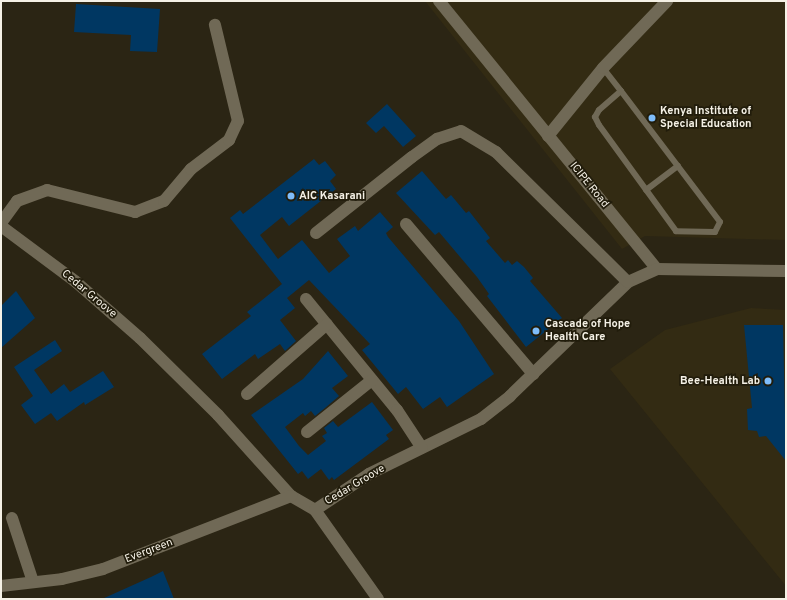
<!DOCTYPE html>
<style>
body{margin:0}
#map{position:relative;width:787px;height:600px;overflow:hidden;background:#2b2514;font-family:Overpass,sans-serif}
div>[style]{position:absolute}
.built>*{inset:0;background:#332b13}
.building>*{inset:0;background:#003762}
.service>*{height:6px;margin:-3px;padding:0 3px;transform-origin:3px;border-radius:3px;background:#706956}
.minor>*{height:12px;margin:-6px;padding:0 6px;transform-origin:6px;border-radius:6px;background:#706956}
.dots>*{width:11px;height:11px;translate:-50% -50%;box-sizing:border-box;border:2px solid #211c0b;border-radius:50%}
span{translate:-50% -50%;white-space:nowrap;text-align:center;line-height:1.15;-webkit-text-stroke:3.5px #211c0b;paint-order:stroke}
.poi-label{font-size:11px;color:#f5f1e6;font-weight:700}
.left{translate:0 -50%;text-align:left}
.right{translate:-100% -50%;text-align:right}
.street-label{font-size:11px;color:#f5f1e6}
.frame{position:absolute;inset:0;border:2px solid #f5f1e6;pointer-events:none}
</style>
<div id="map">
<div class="built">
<i style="clip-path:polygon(425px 1px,786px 1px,786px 240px,645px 236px,622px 249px)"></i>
<i style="clip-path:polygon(751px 308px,786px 310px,786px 586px,610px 369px,665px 330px)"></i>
</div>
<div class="building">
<i style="clip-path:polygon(76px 4px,160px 9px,157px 52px,130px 51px,131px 35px,74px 32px)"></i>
<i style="clip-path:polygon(387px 104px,416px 136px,403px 147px,384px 126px,376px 133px,366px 123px)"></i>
<i style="clip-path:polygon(314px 159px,319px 165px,325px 161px,336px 175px,330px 181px,336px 189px,289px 226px,282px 217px,260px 235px,278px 259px,302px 240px,329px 273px,350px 256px,337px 239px,355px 226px,358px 231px,380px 212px,393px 227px,386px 233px,388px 237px,459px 321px,494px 374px,447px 407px,440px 397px,423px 409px,406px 387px,398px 394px,362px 350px,370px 344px,309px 280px,287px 298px,295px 308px,280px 320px,296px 341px,285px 351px,280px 344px,258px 359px,255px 354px,222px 379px,202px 354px,251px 316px,247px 312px,282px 284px,230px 218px,240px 210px,243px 214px)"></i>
<i style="clip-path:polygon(422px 171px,446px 199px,451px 195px,466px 213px,469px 211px,490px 238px,486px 241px,505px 263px,508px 260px,512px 265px,517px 261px,524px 267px,533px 278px,530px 281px,562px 318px,526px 347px,487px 296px,489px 294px,477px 277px,439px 232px,435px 235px,396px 193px)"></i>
<i style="clip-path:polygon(16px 291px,35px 318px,1px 348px,1px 306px)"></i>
<i style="clip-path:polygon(744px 325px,783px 325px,786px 461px,766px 436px,759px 437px,757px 431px,748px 430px,747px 409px,752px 408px)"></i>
<i style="clip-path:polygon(55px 340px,62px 351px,34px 370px,51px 394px,64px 384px,70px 392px,103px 371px,114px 387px,85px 405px,84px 402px,57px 421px,51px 413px,35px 424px,21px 405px,33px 396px,14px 367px)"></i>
<i style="clip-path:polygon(328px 351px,348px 376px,332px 388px,339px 396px,325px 408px,315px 416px,311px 411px,305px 416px,303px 413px,285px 427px,299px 446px,308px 455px,326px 441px,322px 436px,327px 433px,324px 428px,333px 421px,338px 427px,372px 402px,393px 430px,386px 435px,389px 439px,334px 480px,332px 477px,329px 480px,321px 469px,308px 479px,302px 471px,298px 474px,251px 415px,303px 379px)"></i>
<i style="clip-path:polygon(163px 571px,174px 599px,102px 599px,151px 577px)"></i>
</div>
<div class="service">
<i style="left:603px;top:68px;width:29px;rotate:52deg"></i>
<i style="left:621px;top:91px;width:164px;rotate:52.9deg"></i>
<i style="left:720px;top:222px;width:11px;rotate:117deg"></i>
<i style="left:715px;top:232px;width:39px;rotate:-179deg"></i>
<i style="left:676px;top:231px;width:131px;rotate:-126deg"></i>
<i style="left:599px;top:125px;width:9px;rotate:-117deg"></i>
<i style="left:595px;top:117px;width:8px;rotate:-60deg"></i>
<i style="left:599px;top:110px;width:29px;rotate:-41deg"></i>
<i style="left:646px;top:190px;width:40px;rotate:-37deg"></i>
</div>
<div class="minor">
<i style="left:439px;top:1px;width:345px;rotate:50.9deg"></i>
<i style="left:657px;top:269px;width:129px;rotate:0.9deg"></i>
<i style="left:548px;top:136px;width:87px;rotate:-51deg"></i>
<i style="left:603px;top:68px;width:93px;rotate:-46.3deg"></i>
<i style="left:1px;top:223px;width:27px;rotate:-54deg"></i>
<i style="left:17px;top:201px;width:32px;rotate:-20deg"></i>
<i style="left:47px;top:190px;width:91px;rotate:14deg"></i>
<i style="left:135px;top:212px;width:31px;rotate:-21deg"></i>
<i style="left:164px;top:201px;width:42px;rotate:-49.8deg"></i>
<i style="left:191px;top:169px;width:48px;rotate:-37.3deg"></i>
<i style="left:229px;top:140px;width:21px;rotate:-65deg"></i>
<i style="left:238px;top:121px;width:99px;rotate:-103.5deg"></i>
<i style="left:406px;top:224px;width:197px;rotate:49.7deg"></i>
<i style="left:1px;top:226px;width:94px;rotate:36.7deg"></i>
<i style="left:76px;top:282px;width:85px;rotate:41.2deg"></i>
<i style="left:140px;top:338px;width:110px;rotate:44.6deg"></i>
<i style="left:218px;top:415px;width:109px;rotate:48deg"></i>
<i style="left:291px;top:496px;width:28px;rotate:30deg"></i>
<i style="left:315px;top:510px;width:65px;rotate:-33.7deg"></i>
<i style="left:369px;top:474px;width:125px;rotate:-26.2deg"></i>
<i style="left:481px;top:419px;width:37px;rotate:-38deg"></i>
<i style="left:510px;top:396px;width:164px;rotate:-44deg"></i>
<i style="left:628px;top:282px;width:32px;rotate:-24deg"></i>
<i style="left:316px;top:233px;width:122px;rotate:-38.4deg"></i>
<i style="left:412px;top:157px;width:31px;rotate:-36deg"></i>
<i style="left:437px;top:139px;width:25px;rotate:-18deg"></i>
<i style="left:461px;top:131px;width:41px;rotate:31deg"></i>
<i style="left:496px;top:152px;width:185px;rotate:44.6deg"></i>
<i style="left:306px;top:299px;width:144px;rotate:50.7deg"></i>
<i style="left:397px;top:410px;width:45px;rotate:56.7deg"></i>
<i style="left:247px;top:394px;width:106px;rotate:-41.2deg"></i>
<i style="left:307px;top:432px;width:83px;rotate:-38.7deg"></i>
<i style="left:315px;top:510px;width:109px;rotate:54.7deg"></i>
<i style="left:12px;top:518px;width:67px;rotate:71.8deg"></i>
<i style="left:1px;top:586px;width:61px;rotate:-6.5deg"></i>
<i style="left:62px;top:579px;width:42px;rotate:-13.7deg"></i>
<i style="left:103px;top:569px;width:202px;rotate:-21.2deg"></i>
</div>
<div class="dots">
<i style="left:652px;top:118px;background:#7fbdfa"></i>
<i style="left:291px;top:196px;background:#7fbdfa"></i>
<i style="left:536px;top:331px;background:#7fbdfa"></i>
<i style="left:768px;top:381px;background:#7fbdfa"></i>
</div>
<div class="poi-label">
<span class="left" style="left:660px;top:118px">Kenya Institute of<br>Special Education</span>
<span class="left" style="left:299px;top:196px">AIC Kasarani</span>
<span class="left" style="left:545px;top:331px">Cascade of Hope<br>Health Care</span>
<span class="right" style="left:760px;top:381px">Bee-Health Lab</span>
</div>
<div class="street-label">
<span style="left:589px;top:185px;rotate:51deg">ICIPE Road</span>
<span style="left:89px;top:294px;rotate:40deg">Cedar Groove</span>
<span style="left:355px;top:485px;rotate:-31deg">Cedar Groove</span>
<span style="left:149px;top:551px;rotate:-21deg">Evergreen</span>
</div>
<div class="frame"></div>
</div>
